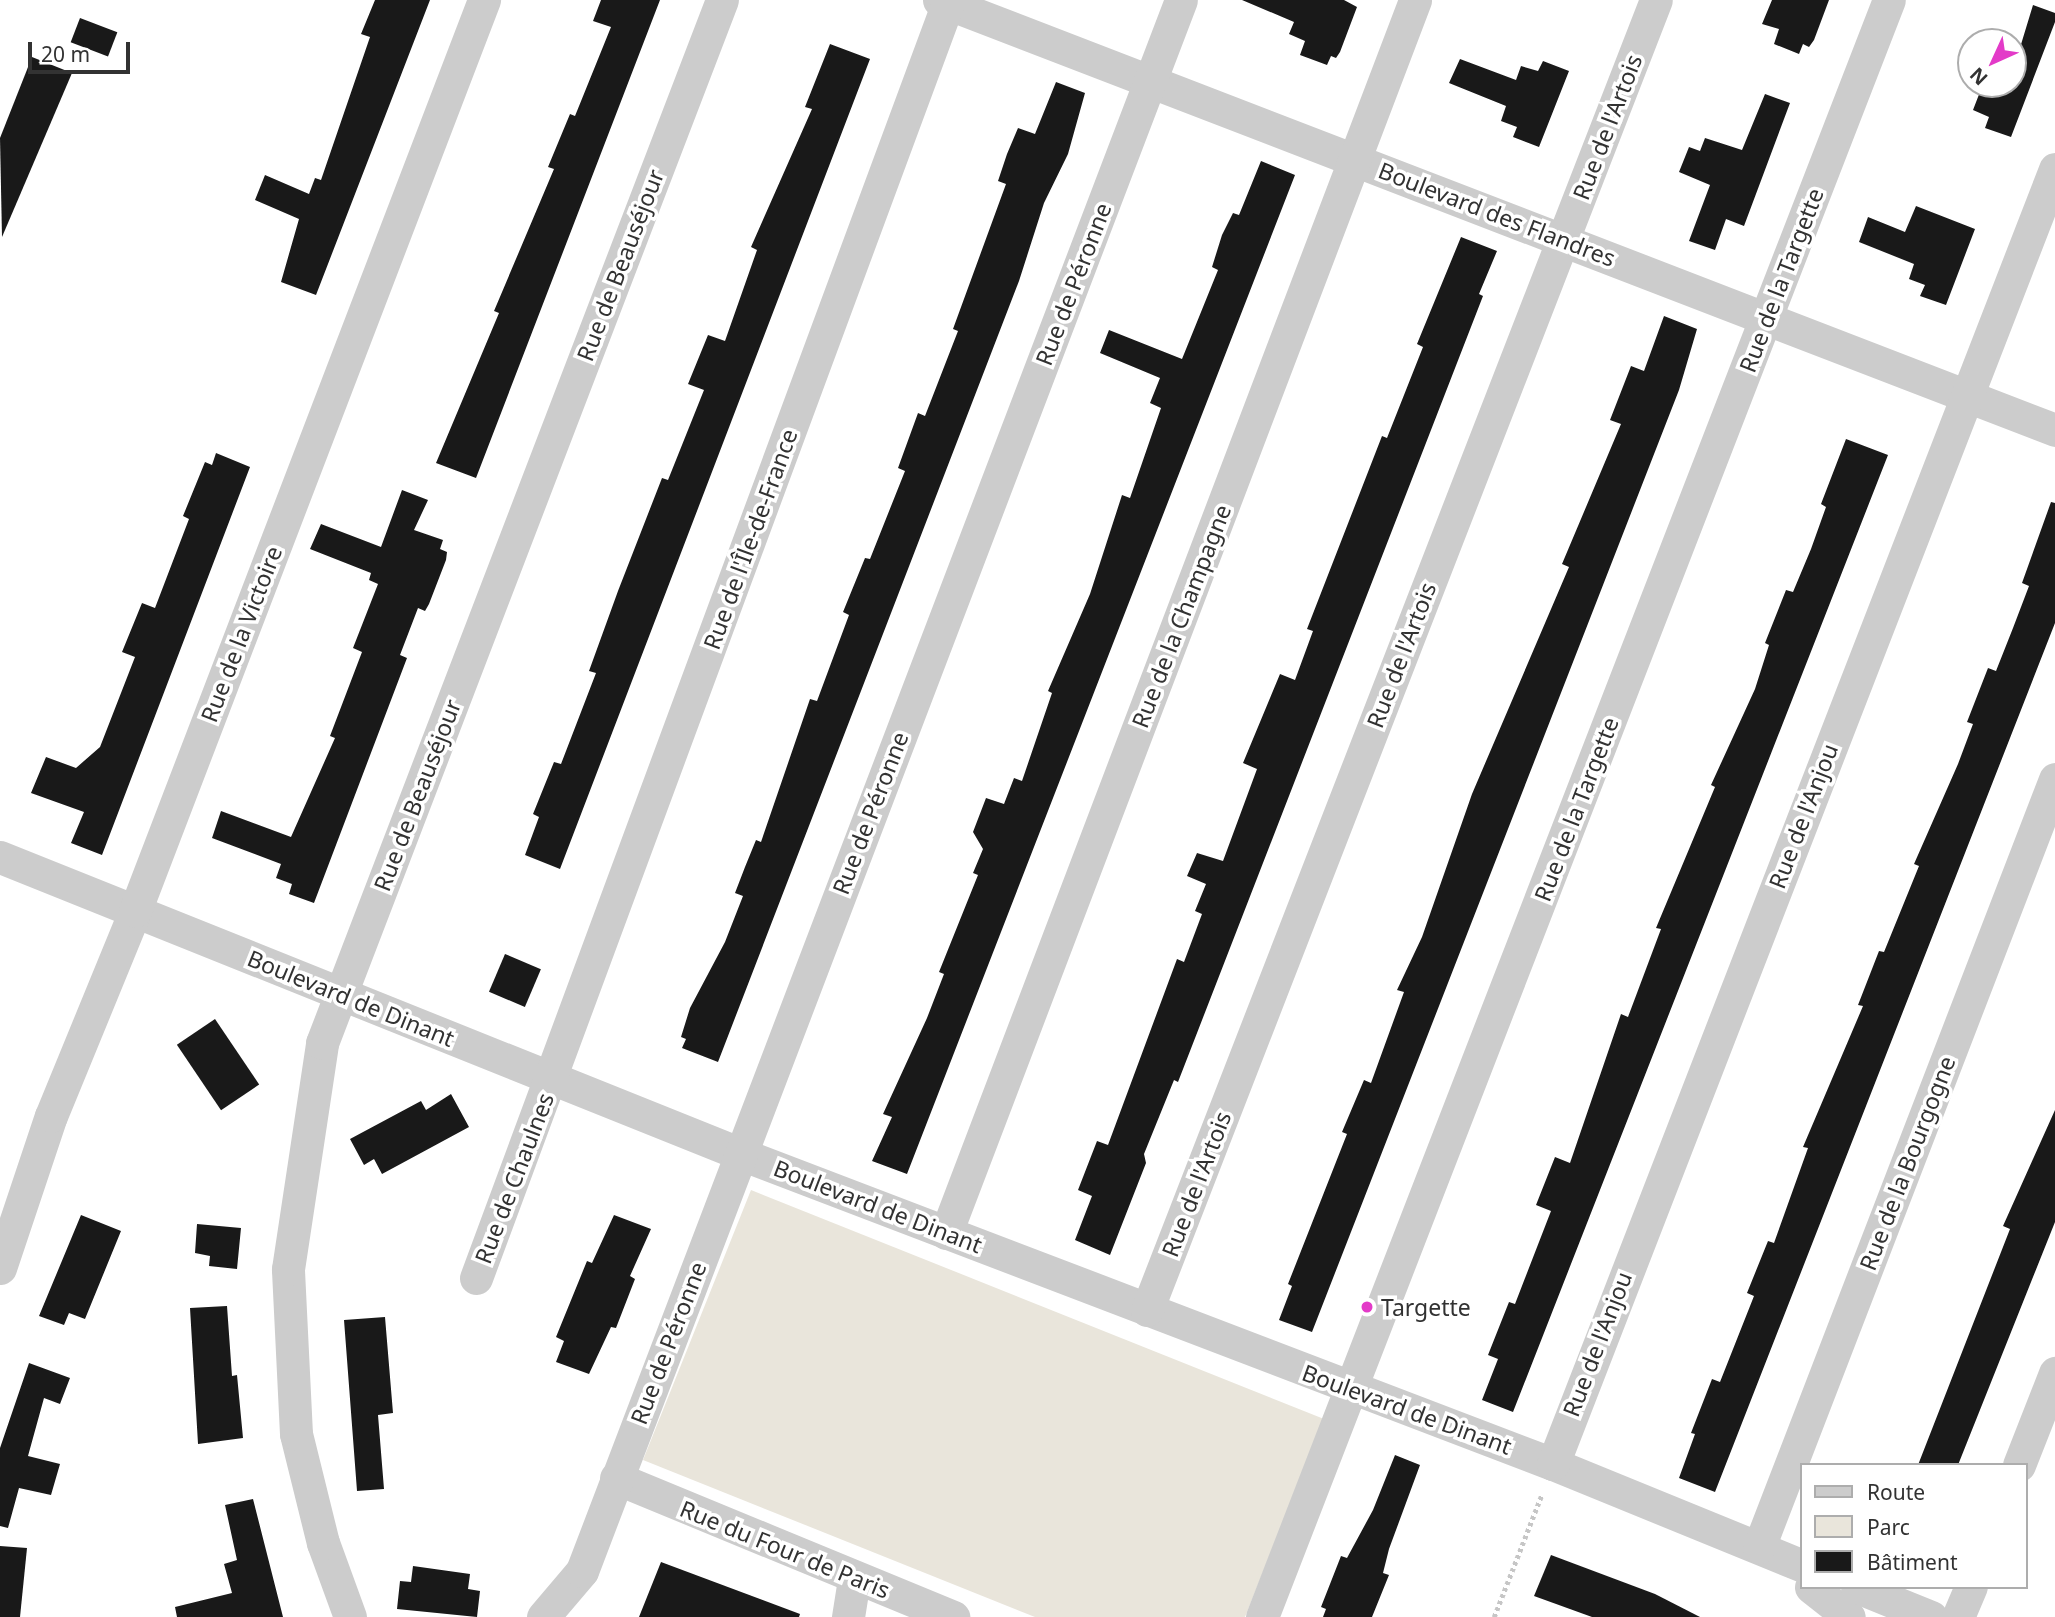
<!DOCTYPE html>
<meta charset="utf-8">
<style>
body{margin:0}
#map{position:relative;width:2055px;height:1617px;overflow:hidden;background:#fff;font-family:"Noto Sans",sans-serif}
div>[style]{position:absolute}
.green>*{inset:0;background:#e9e5db}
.building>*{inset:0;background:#191919;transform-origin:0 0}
.path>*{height:4.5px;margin-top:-2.25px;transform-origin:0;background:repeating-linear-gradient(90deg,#c6c6c6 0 3.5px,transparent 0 7px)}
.minor>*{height:33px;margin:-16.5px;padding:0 16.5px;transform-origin:16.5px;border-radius:16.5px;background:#ccc}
.dots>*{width:19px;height:19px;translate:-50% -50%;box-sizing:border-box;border:4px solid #fff;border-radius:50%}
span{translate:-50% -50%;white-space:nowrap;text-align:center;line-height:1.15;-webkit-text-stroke:7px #fff;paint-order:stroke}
.street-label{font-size:23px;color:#323232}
.poi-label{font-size:23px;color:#323232}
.left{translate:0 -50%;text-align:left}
.legend{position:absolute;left:1800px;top:1463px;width:228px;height:126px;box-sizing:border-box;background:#fff;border:2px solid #adadad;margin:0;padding:9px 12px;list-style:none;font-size:21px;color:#323232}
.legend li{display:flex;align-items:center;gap:14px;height:35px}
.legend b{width:35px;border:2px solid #adadad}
.north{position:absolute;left:1957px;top:28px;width:70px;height:70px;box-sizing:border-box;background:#fff;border:2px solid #adadad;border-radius:50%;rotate:225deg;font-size:19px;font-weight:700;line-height:28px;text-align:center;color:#323232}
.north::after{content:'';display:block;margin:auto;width:24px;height:32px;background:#e33ac8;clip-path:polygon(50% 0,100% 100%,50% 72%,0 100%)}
.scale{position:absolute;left:28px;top:42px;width:102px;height:32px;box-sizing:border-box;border:4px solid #323232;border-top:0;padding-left:9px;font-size:21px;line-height:24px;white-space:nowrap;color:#323232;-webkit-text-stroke:5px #fff;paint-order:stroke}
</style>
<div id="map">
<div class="green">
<i style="clip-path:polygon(751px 1190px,1324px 1419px,1245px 1617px,1035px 1617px,643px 1460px)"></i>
</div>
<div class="building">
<i style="clip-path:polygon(375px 0,430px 0,316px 295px,281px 282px,299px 219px,255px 200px,265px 175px,309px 194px,315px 178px,321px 180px,370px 37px,361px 34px)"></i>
<i style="clip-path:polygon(601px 0,660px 0,476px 478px,436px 463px,499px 313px,494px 311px,554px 169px,548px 167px,570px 114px,575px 116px,611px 27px,593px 21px)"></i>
<i style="clip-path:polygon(1242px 0,1344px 0,1357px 7px,1340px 52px,1336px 58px,1331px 56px,1327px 65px,1300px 55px,1305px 41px,1289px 34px,1294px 22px)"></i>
<i style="clip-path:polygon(1772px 0,1829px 0,1814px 40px,1809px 47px,1803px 44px,1799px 54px,1774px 44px,1779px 29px,1762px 24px)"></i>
<i style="clip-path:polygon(2033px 5px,2055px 13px,2055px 22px,2011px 137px,1985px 128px,1989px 117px,1973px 110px,1983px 84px,2013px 84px,2013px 56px,2019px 51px)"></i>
<i style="left:80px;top:18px;width:40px;height:26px;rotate:21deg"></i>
<i style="clip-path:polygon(830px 44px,870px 59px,560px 869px,525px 855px,539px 817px,533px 814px,554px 762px,561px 764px,596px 673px,589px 671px,618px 591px,662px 478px,668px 480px,704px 390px,688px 384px,708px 335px,725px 341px,757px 250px,751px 247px,812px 109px,805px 107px)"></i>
<i style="clip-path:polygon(32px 57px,72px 73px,2px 237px,0 138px)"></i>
<i style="clip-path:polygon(1460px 59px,1516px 80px,1521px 66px,1538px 71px,1543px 61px,1569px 71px,1539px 147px,1513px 137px,1517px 127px,1501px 121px,1506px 106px,1449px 83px)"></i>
<i style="clip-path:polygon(1056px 82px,1085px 93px,1068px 154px,1044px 203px,1019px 281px,718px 1062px,682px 1048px,686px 1039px,681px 1037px,690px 1008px,725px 942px,743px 896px,735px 893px,745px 867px,756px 840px,761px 842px,810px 699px,817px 701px,849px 615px,843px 612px,865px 558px,870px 559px,905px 471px,898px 468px,918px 413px,925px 416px,958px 331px,953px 329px,1006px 184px,998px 181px,1007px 154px,1018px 128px,1035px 134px)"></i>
<i style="clip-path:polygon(1765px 94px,1790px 103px,1744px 226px,1726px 219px,1715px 250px,1689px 241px,1710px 185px,1679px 172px,1689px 147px,1700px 151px,1705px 138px,1742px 150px)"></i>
<i style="clip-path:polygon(1261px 161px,1295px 175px,907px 1174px,872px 1161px,892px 1117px,883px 1114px,927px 1018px,944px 974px,939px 972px,978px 875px,973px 873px,983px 849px,973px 832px,986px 798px,1004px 804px,1014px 778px,1022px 781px,1052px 693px,1048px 691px,1090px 594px,1122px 495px,1130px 498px,1161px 408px,1150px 403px,1160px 378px,1100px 353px,1109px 330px,1182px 359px,1218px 270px,1212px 267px,1222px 235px,1233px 213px,1239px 215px)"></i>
<i style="clip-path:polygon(1916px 206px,1975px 229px,1946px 305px,1920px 296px,1925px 285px,1909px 279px,1914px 264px,1859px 242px,1868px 217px,1905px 232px)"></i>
<i style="clip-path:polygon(1461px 237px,1497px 251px,1479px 294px,1483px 296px,1178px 1082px,1174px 1080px,1144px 1154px,1146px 1163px,1110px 1255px,1075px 1240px,1092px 1196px,1078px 1190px,1097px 1141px,1108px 1145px,1177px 959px,1184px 962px,1202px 914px,1195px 911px,1206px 884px,1187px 876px,1197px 853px,1223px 861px,1257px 769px,1243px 763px,1280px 674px,1295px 680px,1313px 631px,1307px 629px,1382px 436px,1387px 438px,1423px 347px,1417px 344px)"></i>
<i style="clip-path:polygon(1664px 316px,1697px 329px,1679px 390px,1312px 1332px,1279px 1320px,1292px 1286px,1288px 1284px,1347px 1134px,1342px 1132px,1364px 1080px,1371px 1083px,1404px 992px,1397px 990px,1422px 937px,1472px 794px,1569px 567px,1562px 564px,1621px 424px,1610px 420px,1631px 366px,1644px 371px)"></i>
<i style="clip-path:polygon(1846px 439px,1888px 455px,1513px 1412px,1482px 1400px,1498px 1359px,1488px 1355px,1509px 1302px,1515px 1304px,1551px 1211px,1536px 1205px,1555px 1157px,1570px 1163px,1621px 1014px,1628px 1017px,1661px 929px,1656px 928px,1715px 787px,1711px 785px,1755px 689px,1769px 645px,1765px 643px,1786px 590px,1793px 592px,1811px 549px,1826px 507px,1821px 504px)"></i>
<i style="clip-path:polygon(216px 453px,250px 467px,102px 855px,71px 843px,84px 812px,31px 793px,46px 757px,76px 768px,100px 747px,135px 657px,122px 652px,142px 603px,155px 608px,189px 519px,183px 516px,205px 462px,212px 465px)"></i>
<i style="clip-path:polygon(402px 490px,428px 500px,414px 530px,443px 540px,440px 549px,447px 552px,446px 560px,429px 604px,425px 611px,418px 608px,400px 655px,407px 658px,314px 903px,289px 894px,292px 884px,276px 878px,281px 864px,212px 838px,221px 811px,291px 837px,335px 738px,330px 736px,362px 652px,353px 648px,378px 584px,369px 580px,371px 573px,310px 549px,321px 524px,381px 547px)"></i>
<i style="clip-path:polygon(2051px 502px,2055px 503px,2055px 623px,1715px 1492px,1679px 1478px,1695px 1434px,1691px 1433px,1712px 1379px,1720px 1382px,1754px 1296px,1747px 1293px,1768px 1241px,1774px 1243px,1808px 1148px,1803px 1147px,1863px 1006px,1858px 1005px,1879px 951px,1884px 952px,1919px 866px,1914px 864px,1958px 764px,1973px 724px,1967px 722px,1988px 668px,1996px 671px,2013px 628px,2029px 586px,2022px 583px)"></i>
<i style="left:505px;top:954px;width:39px;height:41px;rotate:23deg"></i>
<i style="left:215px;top:1019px;width:79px;height:46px;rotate:56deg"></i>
<i style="clip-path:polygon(451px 1094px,469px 1127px,382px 1174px,374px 1159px,364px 1165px,350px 1139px,421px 1101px,426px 1110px)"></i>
<i style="clip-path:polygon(2055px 1110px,2055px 1222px,1958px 1465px,1918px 1465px,2010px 1229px,2003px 1226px)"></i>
<i style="clip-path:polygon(81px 1215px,121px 1231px,85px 1319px,69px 1313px,64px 1325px,39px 1316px)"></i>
<i style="clip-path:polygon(614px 1215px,651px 1229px,630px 1276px,635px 1279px,616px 1328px,611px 1327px,589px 1374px,556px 1362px,564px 1341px,556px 1337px,587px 1261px,592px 1263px)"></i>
<i style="clip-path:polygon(197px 1224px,241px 1228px,237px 1269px,209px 1266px,210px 1256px,195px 1253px)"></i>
<i style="clip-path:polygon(227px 1306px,232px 1376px,237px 1375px,243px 1438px,198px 1444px,190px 1308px)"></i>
<i style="clip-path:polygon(385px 1317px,393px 1413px,378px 1415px,384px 1489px,357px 1491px,344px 1320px)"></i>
<i style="clip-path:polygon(29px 1363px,70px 1378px,60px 1404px,44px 1398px,28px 1456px,60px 1464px,51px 1495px,19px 1488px,8px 1528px,0 1526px,0 1448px)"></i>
<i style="clip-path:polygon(1395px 1455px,1420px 1465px,1389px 1549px,1383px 1573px,1389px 1575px,1372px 1617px,1323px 1617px,1326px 1609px,1321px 1607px,1341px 1556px,1347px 1558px,1373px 1510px)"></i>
<i style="clip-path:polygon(253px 1499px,283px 1617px,177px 1617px,175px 1607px,232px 1593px,224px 1564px,237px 1560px,225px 1505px)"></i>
<i style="clip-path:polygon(0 1546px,27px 1548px,20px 1617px,0 1617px)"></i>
<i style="clip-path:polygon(1551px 1555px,1655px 1594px,1700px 1617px,1592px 1617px,1534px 1596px)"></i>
<i style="clip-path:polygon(661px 1562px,800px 1614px,799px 1617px,639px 1617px)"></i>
<i style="clip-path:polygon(413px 1566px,470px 1574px,468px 1589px,480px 1591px,477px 1617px,397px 1609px,400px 1581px,411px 1582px)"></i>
</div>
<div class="path">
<i style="left:1494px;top:1617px;width:132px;rotate:-68.7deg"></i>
</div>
<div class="minor">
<i style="left:939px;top:0;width:1196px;rotate:21.07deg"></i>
<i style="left:0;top:857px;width:798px;rotate:21.84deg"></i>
<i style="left:741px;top:1154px;width:869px;rotate:20.9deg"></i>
<i style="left:1553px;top:1464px;width:268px;rotate:22.2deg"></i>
<i style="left:946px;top:1233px;width:1319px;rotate:-69.17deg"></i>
<i style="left:0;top:1268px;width:160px;rotate:-71.5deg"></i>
<i style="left:51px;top:1116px;width:222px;rotate:-67.7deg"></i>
<i style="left:135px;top:911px;width:976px;rotate:-69.04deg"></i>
<i style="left:476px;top:1278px;width:1363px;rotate:-69.69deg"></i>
<i style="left:1147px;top:1310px;width:1405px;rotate:-68.77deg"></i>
<i style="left:1553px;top:1464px;width:1389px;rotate:-68.81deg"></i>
<i style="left:2019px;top:1465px;width:99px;rotate:-68.6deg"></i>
<i style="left:616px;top:1478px;width:365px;rotate:22.4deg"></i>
<i style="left:1759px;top:1547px;width:823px;rotate:-68.92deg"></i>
<i style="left:1811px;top:1587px;width:48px;rotate:38.3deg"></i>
<i style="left:1857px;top:1587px;width:80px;rotate:22.1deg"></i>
<i style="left:350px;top:1617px;width:79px;rotate:-110deg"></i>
<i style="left:323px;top:1543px;width:112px;rotate:-103.9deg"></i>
<i style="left:296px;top:1434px;width:165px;rotate:-92.8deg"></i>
<i style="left:288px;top:1269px;width:229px;rotate:-81.4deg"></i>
<i style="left:322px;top:1043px;width:1117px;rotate:-69.02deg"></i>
<i style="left:543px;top:1617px;width:60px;rotate:-49.7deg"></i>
<i style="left:582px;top:1571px;width:1681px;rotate:-69.13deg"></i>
<i style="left:848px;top:1617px;width:39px;rotate:-81deg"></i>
<i style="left:1262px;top:1617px;width:1734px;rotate:-68.81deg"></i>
<i style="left:1958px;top:1617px;width:33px;rotate:-67deg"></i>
</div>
<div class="dots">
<i style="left:1367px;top:1307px;background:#e33ac8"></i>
</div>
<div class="street-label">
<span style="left:1607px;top:127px;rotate:-69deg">Rue de l'Artois</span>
<span style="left:1497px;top:214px;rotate:21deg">Boulevard des Flandres</span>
<span style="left:620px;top:265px;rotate:-69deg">Rue de Beauséjour</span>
<span style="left:1781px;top:280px;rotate:-69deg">Rue de la Targette</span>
<span style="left:1073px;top:284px;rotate:-69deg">Rue de Péronne</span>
<span style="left:750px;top:539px;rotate:-70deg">Rue de l'Île-de-France</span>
<span style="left:1181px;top:616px;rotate:-69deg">Rue de la Champagne</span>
<span style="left:241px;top:634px;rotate:-69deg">Rue de la Victoire</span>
<span style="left:1401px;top:655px;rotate:-69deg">Rue de l'Artois</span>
<span style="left:417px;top:795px;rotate:-69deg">Rue de Beauséjour</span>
<span style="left:1576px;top:809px;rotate:-69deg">Rue de la Targette</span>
<span style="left:870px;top:813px;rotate:-69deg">Rue de Péronne</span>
<span style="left:1803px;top:816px;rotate:-69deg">Rue de l'Anjou</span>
<span style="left:351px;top:998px;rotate:22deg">Boulevard de Dinant</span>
<span style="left:1907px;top:1163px;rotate:-69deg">Rue de la Bourgogne</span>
<span style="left:514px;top:1178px;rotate:-69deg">Rue de Chaulnes</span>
<span style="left:1196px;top:1184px;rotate:-69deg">Rue de l'Artois</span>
<span style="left:878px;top:1206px;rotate:21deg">Boulevard de Dinant</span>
<span style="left:668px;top:1343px;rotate:-69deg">Rue de Péronne</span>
<span style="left:1597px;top:1344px;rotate:-69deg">Rue de l'Anjou</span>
<span style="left:1407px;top:1409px;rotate:20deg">Boulevard de Dinant</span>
<span style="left:785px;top:1549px;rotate:22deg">Rue du Four de Paris</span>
</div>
<div class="poi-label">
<span class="left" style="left:1381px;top:1307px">Targette</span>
</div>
<ul class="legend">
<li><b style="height:9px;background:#ccc"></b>Route</li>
<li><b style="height:19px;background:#e9e5db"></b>Parc</li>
<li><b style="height:19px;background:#191919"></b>Bâtiment</li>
</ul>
<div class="north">N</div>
<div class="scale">20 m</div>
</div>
